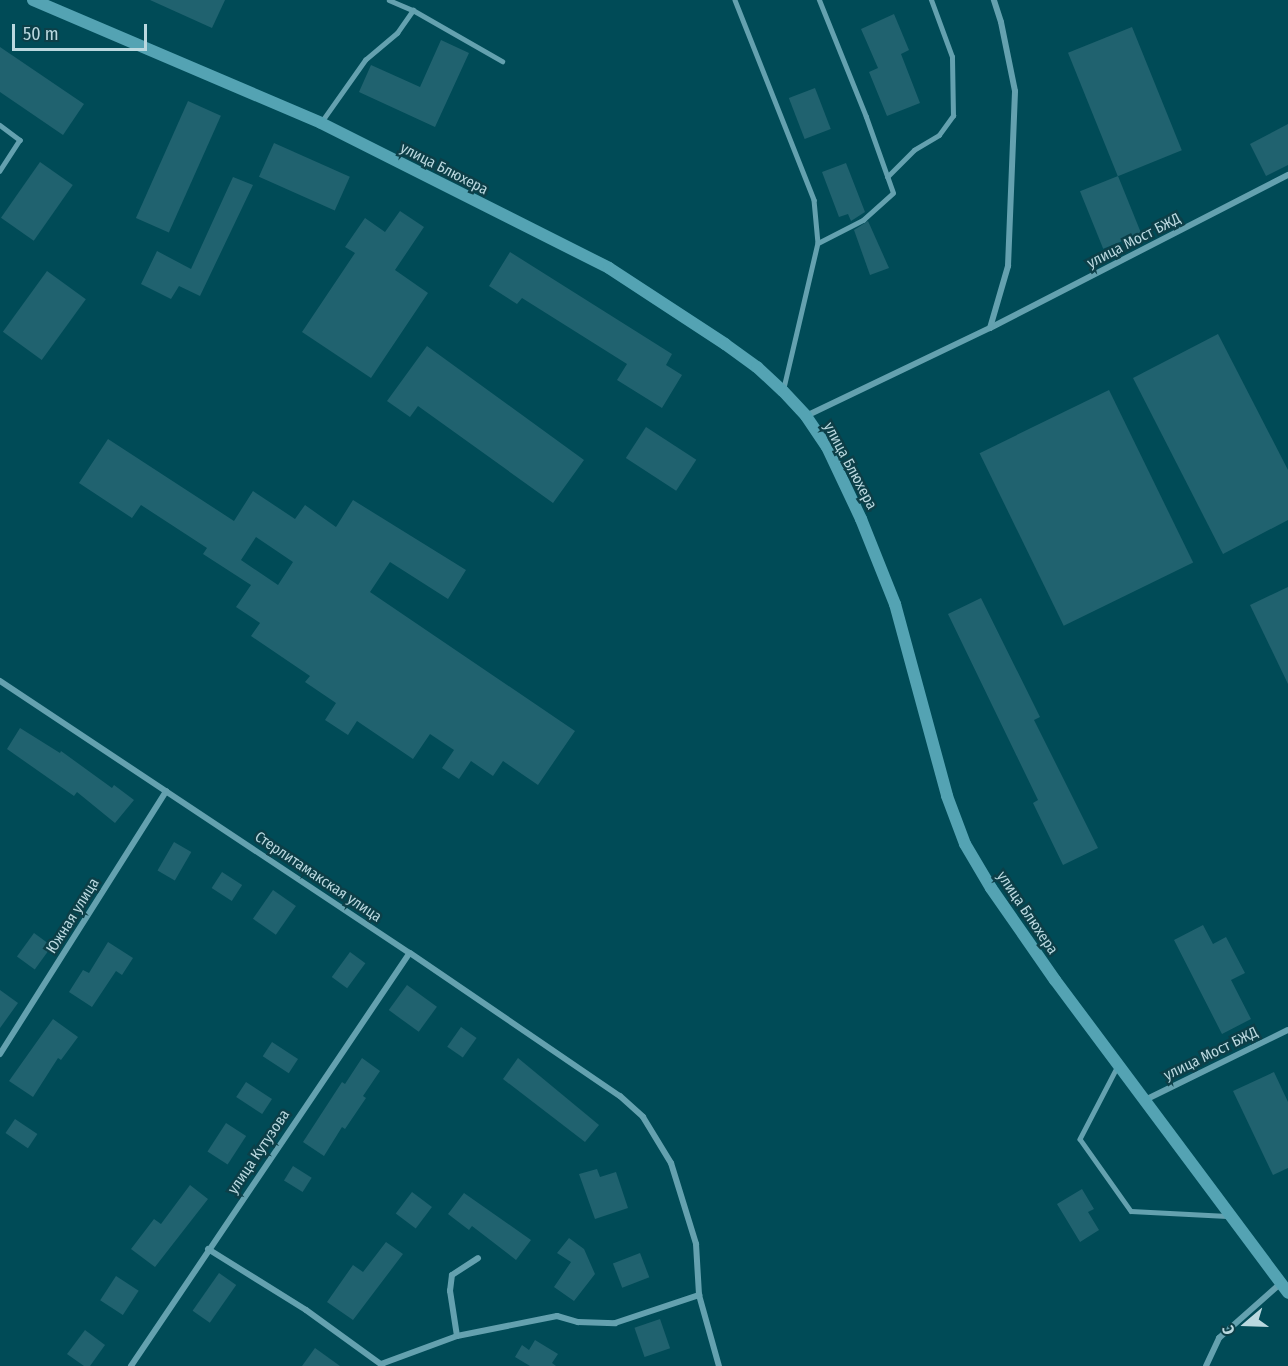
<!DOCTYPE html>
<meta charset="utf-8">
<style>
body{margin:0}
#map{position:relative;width:1288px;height:1366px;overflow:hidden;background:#004b57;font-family:"Fira Sans Condensed",sans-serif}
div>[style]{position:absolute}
.building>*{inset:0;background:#20626f;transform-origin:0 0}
.lane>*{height:4.5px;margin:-2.25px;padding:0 2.25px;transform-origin:2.25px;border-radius:2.25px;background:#64a1af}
.street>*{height:6px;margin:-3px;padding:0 3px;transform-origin:3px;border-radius:3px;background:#64a1af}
.secondary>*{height:12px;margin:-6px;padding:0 6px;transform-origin:6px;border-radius:6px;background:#54a3b3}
span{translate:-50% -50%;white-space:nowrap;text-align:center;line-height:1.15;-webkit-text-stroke:5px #0c3f48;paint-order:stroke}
.street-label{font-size:15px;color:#bad8df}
.north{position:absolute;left:1216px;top:1294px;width:60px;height:60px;-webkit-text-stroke:4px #0c3f48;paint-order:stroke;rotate:251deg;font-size:16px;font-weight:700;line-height:24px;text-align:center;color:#bad8df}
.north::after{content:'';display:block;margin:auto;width:21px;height:27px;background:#bad8df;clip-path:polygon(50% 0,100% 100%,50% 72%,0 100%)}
.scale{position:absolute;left:12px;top:24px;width:135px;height:27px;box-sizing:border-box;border:3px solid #bad8df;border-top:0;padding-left:8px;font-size:18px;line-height:21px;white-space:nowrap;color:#bad8df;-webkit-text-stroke:4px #0c3f48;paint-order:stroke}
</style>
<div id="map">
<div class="building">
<i style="clip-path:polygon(150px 0,225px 0,212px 28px)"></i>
<i style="clip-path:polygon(894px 14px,909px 50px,901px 54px,920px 103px,887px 116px,869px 72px,878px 68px,861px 29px)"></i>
<i style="left:1132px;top:27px;width:133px;height:69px;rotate:68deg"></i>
<i style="clip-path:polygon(441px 40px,469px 53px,435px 127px,359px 92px,371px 65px,420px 87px)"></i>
<i style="clip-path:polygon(0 47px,84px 104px,63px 135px,0 92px)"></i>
<i style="left:815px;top:88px;width:44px;height:28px;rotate:69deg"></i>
<i style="left:188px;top:101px;width:36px;height:128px;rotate:24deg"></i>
<i style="clip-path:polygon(1288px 124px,1288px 165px,1266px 176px,1250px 144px)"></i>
<i style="left:274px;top:143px;width:83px;height:37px;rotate:24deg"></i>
<i style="left:40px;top:162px;width:40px;height:68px;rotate:35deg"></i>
<i style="clip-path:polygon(846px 163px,865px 212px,851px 221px,848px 214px,839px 217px,822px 172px)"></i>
<i style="left:1118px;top:176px;width:62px;height:41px;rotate:68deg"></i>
<i style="clip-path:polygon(233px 177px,253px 185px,200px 296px,179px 286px,171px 299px,141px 284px,157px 251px,191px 269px)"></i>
<i style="clip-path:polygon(400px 211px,424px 227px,395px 270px,428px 293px,371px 378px,302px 332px,355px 253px,345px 247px,365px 218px,385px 232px)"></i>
<i style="clip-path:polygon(868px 221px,889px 268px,870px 275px,854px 230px)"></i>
<i style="clip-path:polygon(510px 252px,672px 354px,666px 365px,682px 375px,662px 408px,617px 380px,627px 364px,522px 298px,517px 304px,489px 286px)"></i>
<i style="left:47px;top:271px;width:48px;height:75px;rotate:36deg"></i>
<i style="clip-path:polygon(1218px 334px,1288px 470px,1288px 520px,1223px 554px,1133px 378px)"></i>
<i style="clip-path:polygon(427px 346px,584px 460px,553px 503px,418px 406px,410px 417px,387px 401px)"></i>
<i style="left:1109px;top:390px;width:192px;height:144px;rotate:64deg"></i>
<i style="left:646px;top:427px;width:60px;height:37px;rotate:33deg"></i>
<i style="clip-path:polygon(evenodd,108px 439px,234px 521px,253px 491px,295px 519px,305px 505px,336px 527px,353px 500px,466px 570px,448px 599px,390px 562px,370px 592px,575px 731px,538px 785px,503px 761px,493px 776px,471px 761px,459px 779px,442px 768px,454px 750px,430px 734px,413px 759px,357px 721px,348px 735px,325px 720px,336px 703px,305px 682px,310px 676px,251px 636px,260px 623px,236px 607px,251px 585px,203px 554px,207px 548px,141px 505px,132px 518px,79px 483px,108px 439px,256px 537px,293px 562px,278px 585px,241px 560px,256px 537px)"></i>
<i style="clip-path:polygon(1288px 587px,1288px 684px,1250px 605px)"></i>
<i style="clip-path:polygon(981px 598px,1040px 717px,1034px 720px,1098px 848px,1063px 865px,1033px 803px,1038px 800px,948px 614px)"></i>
<i style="clip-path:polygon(20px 728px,60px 753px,61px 751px,112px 788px,114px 785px,134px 800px,115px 823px,77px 792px,74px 796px,7px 749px)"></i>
<i style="left:174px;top:842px;width:20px;height:33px;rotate:30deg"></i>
<i style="left:222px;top:872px;width:24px;height:19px;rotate:33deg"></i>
<i style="left:273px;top:890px;width:28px;height:35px;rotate:35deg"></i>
<i style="clip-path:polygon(1203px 925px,1213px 944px,1226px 937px,1245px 973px,1231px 980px,1251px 1019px,1222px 1034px,1174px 940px)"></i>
<i style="left:34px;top:933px;width:22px;height:29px;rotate:36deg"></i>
<i style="clip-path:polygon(108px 942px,133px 958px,122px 975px,116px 971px,92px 1007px,69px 992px,83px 970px,89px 973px)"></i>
<i style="left:350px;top:952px;width:19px;height:31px;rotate:36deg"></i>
<i style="left:407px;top:985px;width:37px;height:31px;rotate:36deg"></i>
<i style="clip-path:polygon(0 990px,18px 1003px,0 1028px)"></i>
<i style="clip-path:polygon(53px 1019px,78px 1037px,61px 1060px,58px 1058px,33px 1097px,9px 1081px)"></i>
<i style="left:461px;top:1027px;width:19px;height:24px;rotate:35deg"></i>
<i style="left:272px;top:1042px;width:31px;height:17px;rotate:33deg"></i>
<i style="clip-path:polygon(362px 1058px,380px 1071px,363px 1096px,366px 1098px,345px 1129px,342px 1127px,324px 1156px,303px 1142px,342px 1082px,345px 1084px)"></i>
<i style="clip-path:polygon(518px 1058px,599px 1125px,585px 1142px,503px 1079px)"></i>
<i style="clip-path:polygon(1274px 1072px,1288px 1102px,1288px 1168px,1273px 1175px,1233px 1091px)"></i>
<i style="left:246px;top:1082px;width:31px;height:18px;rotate:33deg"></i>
<i style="left:15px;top:1119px;width:27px;height:17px;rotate:34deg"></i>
<i style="left:226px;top:1123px;width:24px;height:34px;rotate:33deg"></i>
<i style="left:293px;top:1166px;width:22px;height:17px;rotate:32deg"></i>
<i style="clip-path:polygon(597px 1169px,600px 1177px,616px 1172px,628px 1208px,595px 1219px,579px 1174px)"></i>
<i style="clip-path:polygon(190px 1185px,208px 1199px,155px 1267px,131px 1249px,154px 1219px,161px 1224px)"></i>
<i style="clip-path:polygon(1082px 1189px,1094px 1209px,1088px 1212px,1099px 1230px,1080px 1242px,1057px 1204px)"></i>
<i style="left:412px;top:1192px;width:25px;height:27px;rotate:37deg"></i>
<i style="clip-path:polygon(464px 1193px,531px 1240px,516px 1260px,472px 1226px,469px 1230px,448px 1214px)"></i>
<i style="clip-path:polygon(569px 1238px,584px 1249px,595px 1274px,574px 1301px,554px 1287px,571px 1262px,557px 1253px)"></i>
<i style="clip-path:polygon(386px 1242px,403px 1254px,353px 1320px,327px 1302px,353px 1265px,363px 1272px)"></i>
<i style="left:640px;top:1253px;width:26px;height:29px;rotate:69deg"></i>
<i style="left:219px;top:1273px;width:21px;height:46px;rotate:35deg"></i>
<i style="left:116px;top:1276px;width:27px;height:29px;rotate:33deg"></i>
<i style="left:660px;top:1319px;width:31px;height:27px;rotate:71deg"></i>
<i style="clip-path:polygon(85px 1330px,105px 1345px,90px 1366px,84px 1366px,67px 1354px)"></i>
<i style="clip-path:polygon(535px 1340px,558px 1354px,552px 1363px,556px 1366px,530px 1366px,515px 1357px,522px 1345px,529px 1350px)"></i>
<i style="clip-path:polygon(315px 1348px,340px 1366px,302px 1366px)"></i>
</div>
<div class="lane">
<i style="left:389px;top:0;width:26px;rotate:23deg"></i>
<i style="left:413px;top:10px;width:103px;rotate:29.8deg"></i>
<i style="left:735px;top:0;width:215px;rotate:68.4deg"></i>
<i style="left:814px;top:200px;width:43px;rotate:84.7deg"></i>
<i style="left:818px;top:243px;width:149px;rotate:103.2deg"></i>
<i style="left:322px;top:121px;width:75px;rotate:-54.8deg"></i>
<i style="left:365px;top:60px;width:42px;rotate:-40.2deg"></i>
<i style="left:397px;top:33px;width:28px;rotate:-55deg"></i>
<i style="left:0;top:125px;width:25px;rotate:37deg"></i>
<i style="left:20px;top:140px;width:37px;rotate:123deg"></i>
<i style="left:887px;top:177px;width:38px;rotate:-45deg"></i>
<i style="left:914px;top:150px;width:29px;rotate:-31deg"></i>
<i style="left:939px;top:135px;width:24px;rotate:-54deg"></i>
<i style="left:953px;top:116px;width:59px;rotate:-91deg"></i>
<i style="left:952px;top:57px;width:61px;rotate:-110.2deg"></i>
<i style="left:818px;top:243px;width:51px;rotate:-27.1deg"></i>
<i style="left:863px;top:220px;width:40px;rotate:-42deg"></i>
<i style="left:893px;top:193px;width:81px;rotate:-109.6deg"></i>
<i style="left:866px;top:117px;width:126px;rotate:-111.9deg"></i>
<i style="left:1117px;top:1068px;width:80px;rotate:117.5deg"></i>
<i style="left:1080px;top:1139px;width:88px;rotate:54.7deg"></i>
<i style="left:1131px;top:1211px;width:96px;rotate:3deg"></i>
</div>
<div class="street">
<i style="left:990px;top:328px;width:335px;rotate:-27.2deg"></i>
<i style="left:806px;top:416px;width:204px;rotate:-25.6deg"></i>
<i style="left:990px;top:328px;width:65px;rotate:-73.8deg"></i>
<i style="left:1008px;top:266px;width:175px;rotate:-87.7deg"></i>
<i style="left:1015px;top:91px;width:70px;rotate:-101.5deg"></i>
<i style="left:1001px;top:22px;width:23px;rotate:-108deg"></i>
<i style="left:0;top:681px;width:492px;rotate:33.6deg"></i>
<i style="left:410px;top:953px;width:254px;rotate:34.3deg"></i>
<i style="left:620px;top:1096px;width:31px;rotate:42deg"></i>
<i style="left:643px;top:1117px;width:54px;rotate:58.7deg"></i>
<i style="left:671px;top:1163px;width:85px;rotate:72.8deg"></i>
<i style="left:696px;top:1244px;width:51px;rotate:86.6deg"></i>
<i style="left:699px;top:1295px;width:74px;rotate:74.3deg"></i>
<i style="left:0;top:1054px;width:311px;rotate:-57.7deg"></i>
<i style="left:1145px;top:1100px;width:159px;rotate:-26.1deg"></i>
<i style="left:208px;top:1249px;width:115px;rotate:31.9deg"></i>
<i style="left:306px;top:1310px;width:94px;rotate:35.9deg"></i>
<i style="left:457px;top:1336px;width:46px;rotate:-98.8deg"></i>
<i style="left:450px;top:1291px;width:16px;rotate:-83deg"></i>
<i style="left:452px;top:1275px;width:31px;rotate:-33deg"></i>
<i style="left:381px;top:1364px;width:81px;rotate:-20.2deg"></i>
<i style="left:457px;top:1336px;width:102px;rotate:-11.3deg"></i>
<i style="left:557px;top:1316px;width:22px;rotate:16deg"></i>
<i style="left:578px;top:1322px;width:37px;rotate:2deg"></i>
<i style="left:615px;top:1323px;width:89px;rotate:-18.4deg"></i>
<i style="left:131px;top:1366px;width:498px;rotate:-56deg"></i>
<i style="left:1206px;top:1366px;width:31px;rotate:-65deg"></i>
<i style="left:1219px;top:1338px;width:83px;rotate:-41.6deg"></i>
</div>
<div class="secondary">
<i style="left:33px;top:0;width:313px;rotate:23.1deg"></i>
<i style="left:321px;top:123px;width:322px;rotate:26.7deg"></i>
<i style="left:609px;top:268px;width:139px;rotate:33.2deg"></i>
<i style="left:725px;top:344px;width:39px;rotate:36deg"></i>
<i style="left:757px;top:367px;width:35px;rotate:43deg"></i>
<i style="left:783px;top:391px;width:34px;rotate:47deg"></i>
<i style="left:806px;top:416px;width:37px;rotate:56deg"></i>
<i style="left:827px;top:447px;width:80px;rotate:64.7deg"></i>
<i style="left:861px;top:519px;width:92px;rotate:68.2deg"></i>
<i style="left:895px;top:604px;width:199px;rotate:74.8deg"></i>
<i style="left:947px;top:796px;width:51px;rotate:69.4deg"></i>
<i style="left:965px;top:844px;width:51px;rotate:59.4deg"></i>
<i style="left:991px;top:888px;width:112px;rotate:55.2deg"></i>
<i style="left:1055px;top:980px;width:390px;rotate:53.3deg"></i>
</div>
<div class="street-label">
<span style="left:444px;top:169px;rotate:27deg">улица Блюхера</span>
<span style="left:1134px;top:241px;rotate:-27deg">улица Мост БЖД</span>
<span style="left:850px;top:466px;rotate:62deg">улица Блюхера</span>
<span style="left:318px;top:877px;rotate:34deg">Стерлитамакская улица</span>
<span style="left:1027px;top:913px;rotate:56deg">улица Блюхера</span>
<span style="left:73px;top:916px;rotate:-58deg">Южная улица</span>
<span style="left:1211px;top:1054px;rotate:-26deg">улица Мост БЖД</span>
<span style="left:259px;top:1152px;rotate:-56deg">улица Кутузова</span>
</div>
<div class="north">С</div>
<div class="scale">50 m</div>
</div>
